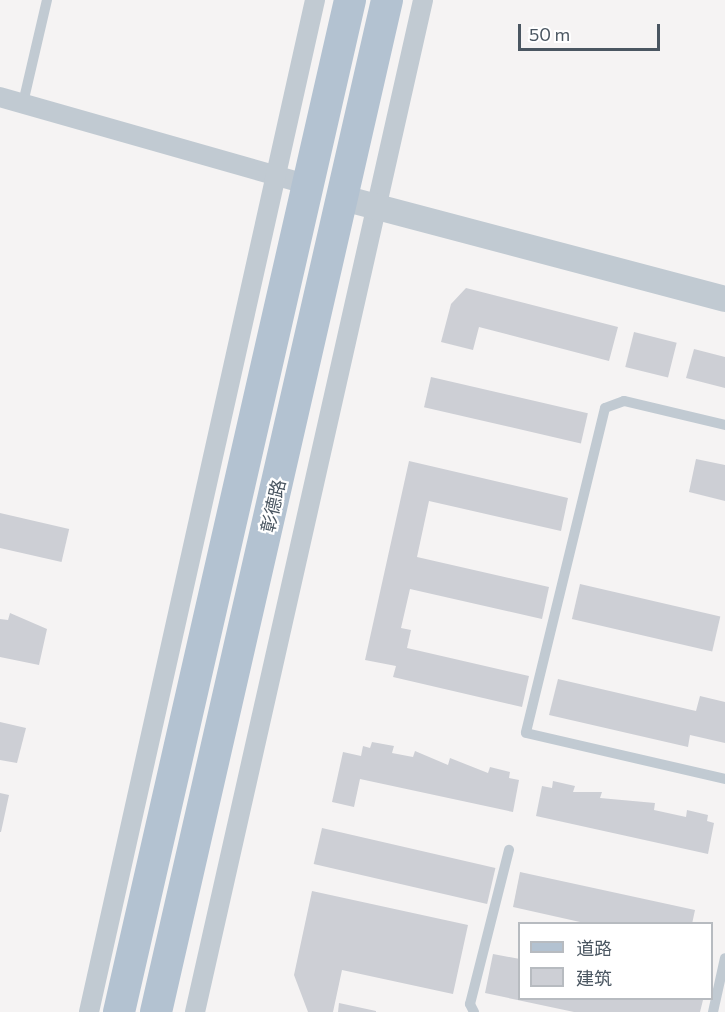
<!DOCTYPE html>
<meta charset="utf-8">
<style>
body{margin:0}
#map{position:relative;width:725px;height:1012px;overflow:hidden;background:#f5f3f3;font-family:Commissioner,"Noto Sans SC",sans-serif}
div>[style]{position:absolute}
.building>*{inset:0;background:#cdcfd5;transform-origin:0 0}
.service>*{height:10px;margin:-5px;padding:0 5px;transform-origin:5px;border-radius:5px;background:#c1cad2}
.minor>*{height:20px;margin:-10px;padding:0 10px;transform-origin:10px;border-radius:10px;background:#c1cad2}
.tertiary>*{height:26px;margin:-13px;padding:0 13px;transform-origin:13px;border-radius:13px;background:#c1cad2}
.primary>*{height:32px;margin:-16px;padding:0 16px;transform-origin:16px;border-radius:16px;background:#b3c2d1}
span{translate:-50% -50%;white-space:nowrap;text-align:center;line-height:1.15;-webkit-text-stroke:4.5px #fff;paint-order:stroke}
.street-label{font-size:18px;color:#4a5661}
.legend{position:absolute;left:518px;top:922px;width:195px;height:78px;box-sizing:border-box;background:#fff;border:2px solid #b7bbc0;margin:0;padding:8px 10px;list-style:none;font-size:18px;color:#4a5661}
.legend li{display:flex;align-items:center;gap:12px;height:30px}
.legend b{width:30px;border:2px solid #b7bbc0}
.scale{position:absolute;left:518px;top:24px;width:142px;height:27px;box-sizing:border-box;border:3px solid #4a5661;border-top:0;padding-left:8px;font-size:18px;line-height:21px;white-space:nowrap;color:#4a5661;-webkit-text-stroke:4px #fff;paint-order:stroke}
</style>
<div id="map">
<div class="building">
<i style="clip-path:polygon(466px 288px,618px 327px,609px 361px,479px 327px,473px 350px,441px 342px,451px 304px)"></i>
<i style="left:634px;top:332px;width:44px;height:36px;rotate:14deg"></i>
<i style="clip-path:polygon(694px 349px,725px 357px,725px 388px,686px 378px)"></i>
<i style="left:431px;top:377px;width:161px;height:31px;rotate:13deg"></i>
<i style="clip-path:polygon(696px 459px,725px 465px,725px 501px,689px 492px)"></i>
<i style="clip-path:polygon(409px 461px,568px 498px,561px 531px,429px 501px,417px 557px,549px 587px,542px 619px,410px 589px,401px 628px,411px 630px,407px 648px,529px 676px,522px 707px,393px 677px,396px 666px,365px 660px)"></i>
<i style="left:0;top:513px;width:71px;height:34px;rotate:13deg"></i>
<i style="left:580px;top:584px;width:144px;height:36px;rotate:13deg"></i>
<i style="clip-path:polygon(10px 613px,47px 629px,39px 665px,0 657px,0 619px,8px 620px)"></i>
<i style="clip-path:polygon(558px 679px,696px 711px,700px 696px,725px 702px,725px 743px,690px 735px,688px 747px,549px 715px)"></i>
<i style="clip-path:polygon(0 722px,26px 728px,17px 763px,0 760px)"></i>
<i style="clip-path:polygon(372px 742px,394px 746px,392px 753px,413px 757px,415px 751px,448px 765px,450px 758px,488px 773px,490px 767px,510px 772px,509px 778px,519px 780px,513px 812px,360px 779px,354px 807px,332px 802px,343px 752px,361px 756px,363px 746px,370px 748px)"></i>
<i style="clip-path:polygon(553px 781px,575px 786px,573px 792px,602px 792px,600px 798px,655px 803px,654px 810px,686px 817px,687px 810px,708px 815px,707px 821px,714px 823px,708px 854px,536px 816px,542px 786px,552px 788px)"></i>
<i style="clip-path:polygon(0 793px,9px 795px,1px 832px,0 832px)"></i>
<i style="left:322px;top:828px;width:178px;height:37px;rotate:13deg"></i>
<i style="clip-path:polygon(520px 872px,695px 910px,692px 924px,589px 924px,513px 907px)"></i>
<i style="clip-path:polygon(312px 891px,468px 925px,453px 994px,342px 970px,333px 1012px,308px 1012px,294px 975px)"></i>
<i style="clip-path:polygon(493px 954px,520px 959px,520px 998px,698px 998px,703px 1000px,700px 1012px,574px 1012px,485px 993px)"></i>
<i style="clip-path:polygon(339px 1003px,376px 1011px,376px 1012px,338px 1012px)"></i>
</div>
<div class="service">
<i style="left:23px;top:103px;width:106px;rotate:-76.9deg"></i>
<i style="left:725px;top:425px;width:104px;rotate:-166.6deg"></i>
<i style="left:624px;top:401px;width:20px;rotate:160deg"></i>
<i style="left:605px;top:408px;width:334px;rotate:103.7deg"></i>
<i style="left:526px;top:733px;width:204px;rotate:13deg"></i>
<i style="left:474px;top:1012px;width:9px;rotate:-117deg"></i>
<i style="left:470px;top:1004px;width:159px;rotate:-75.8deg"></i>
<i style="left:713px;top:1012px;width:55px;rotate:-77.5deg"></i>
</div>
<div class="minor">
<i style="left:0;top:97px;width:320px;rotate:15.9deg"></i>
<i style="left:89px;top:1012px;width:1037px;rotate:-77.41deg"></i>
<i style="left:195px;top:1012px;width:1037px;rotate:-77.3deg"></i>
</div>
<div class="tertiary">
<i style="left:343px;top:198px;width:395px;rotate:14.8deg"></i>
</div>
<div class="primary">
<i style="left:119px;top:1012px;width:1038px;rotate:-77.14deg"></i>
<i style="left:156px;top:1012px;width:1038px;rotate:-77.14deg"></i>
</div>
<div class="street-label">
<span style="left:273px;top:506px;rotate:-77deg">彰德路</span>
</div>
<ul class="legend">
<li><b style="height:8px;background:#b3c2d1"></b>道路</li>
<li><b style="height:16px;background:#cdcfd5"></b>建筑</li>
</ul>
<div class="scale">50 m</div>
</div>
